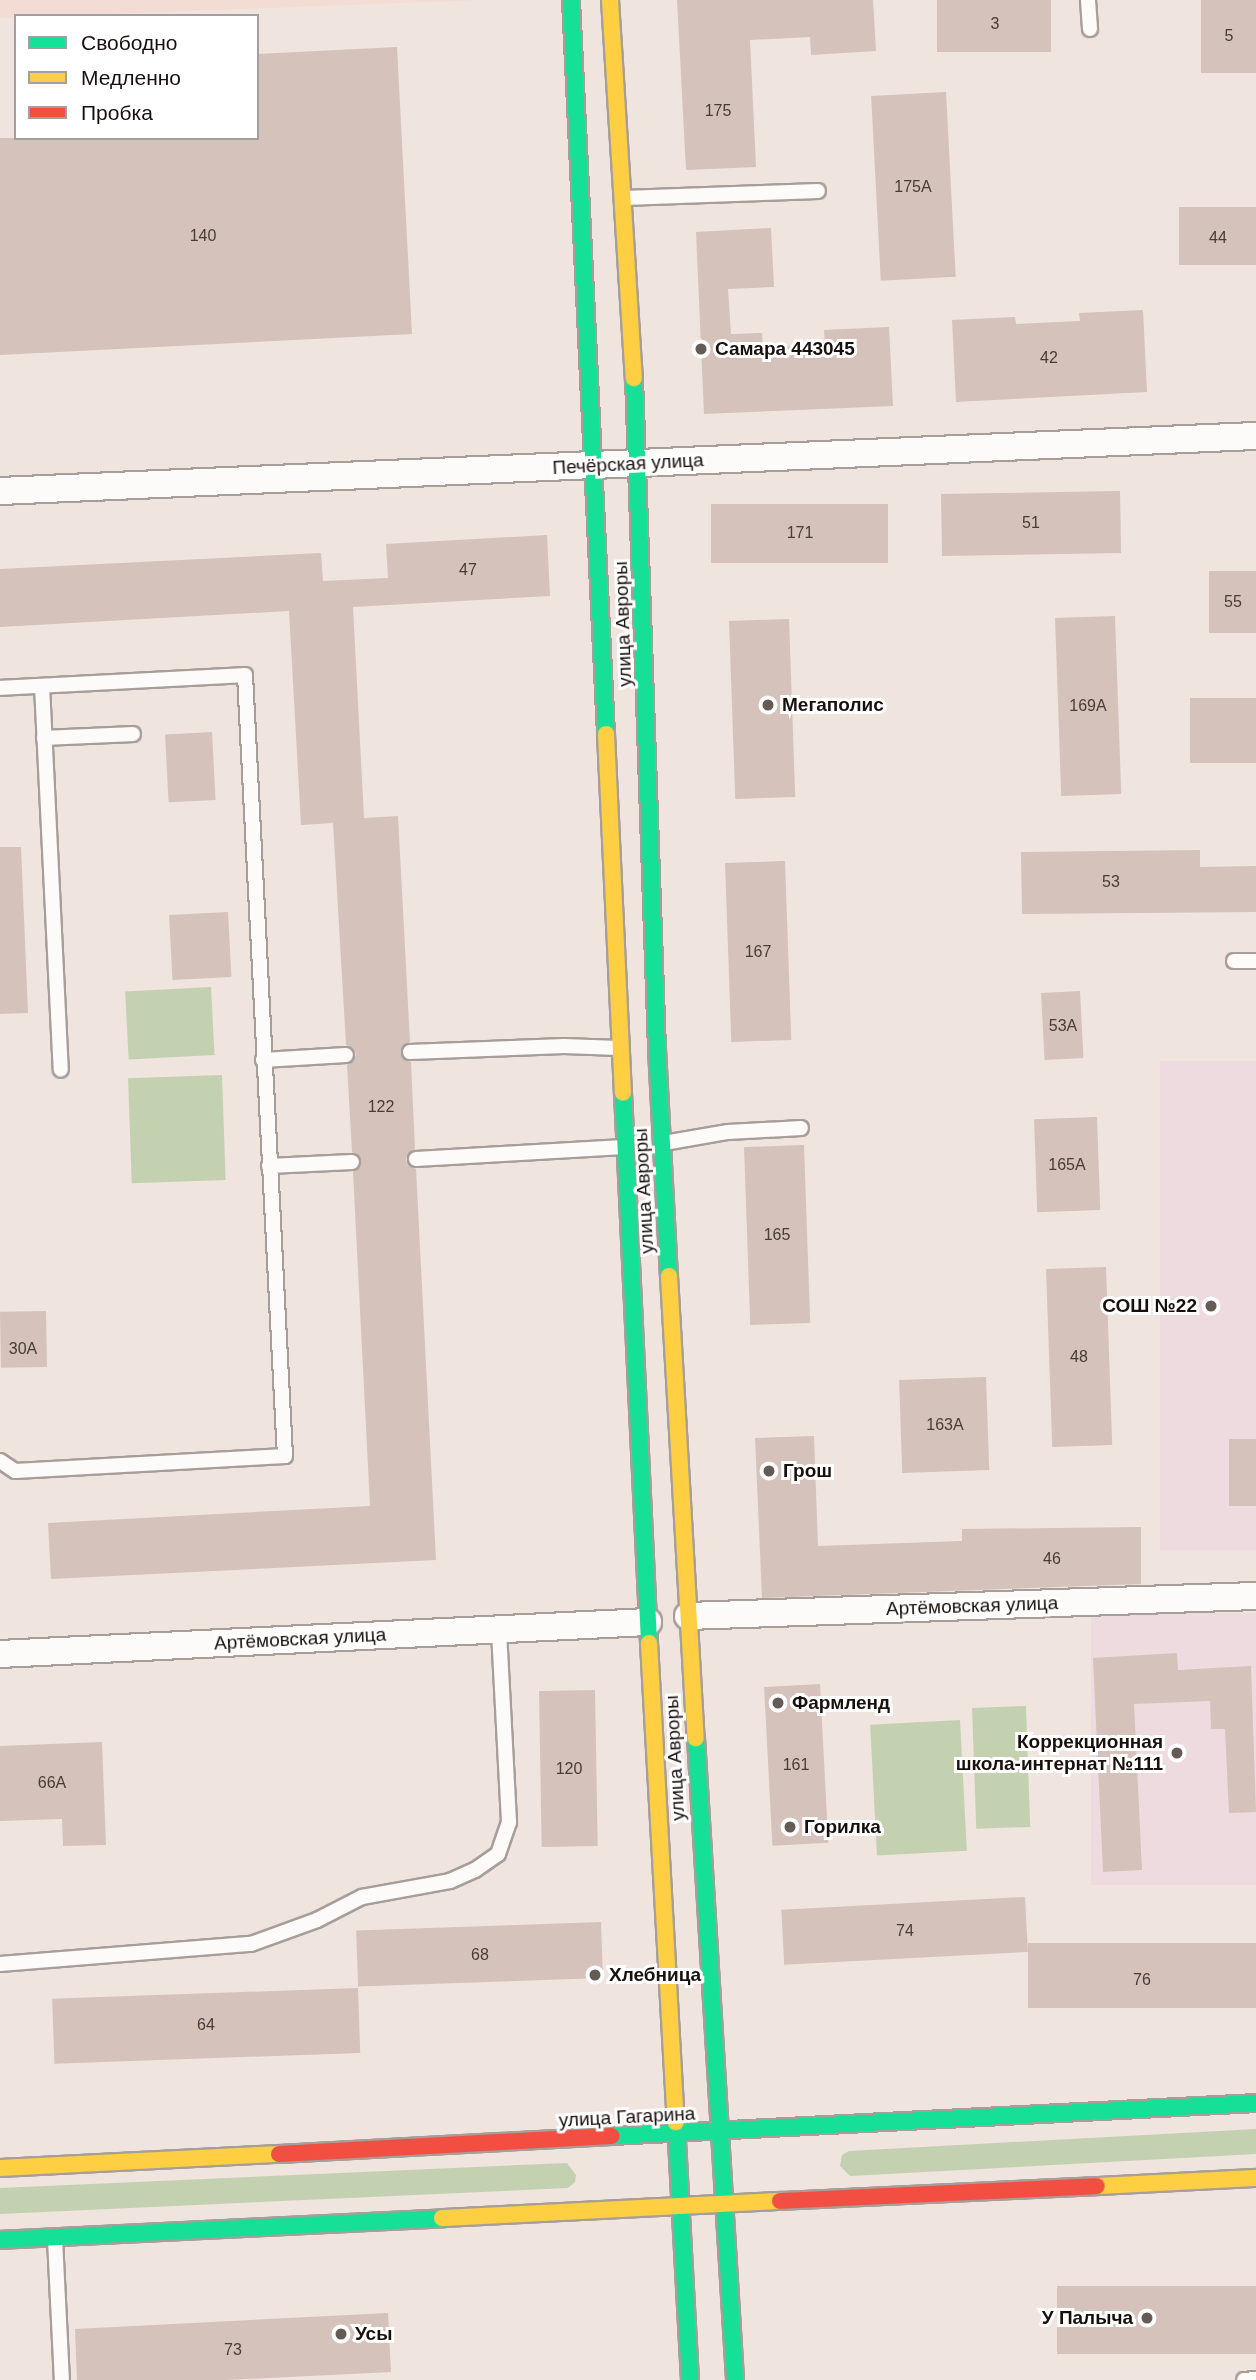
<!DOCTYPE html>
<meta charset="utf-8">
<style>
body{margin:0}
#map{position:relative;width:1256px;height:2380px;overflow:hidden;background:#f0e4df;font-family:Helvetica,sans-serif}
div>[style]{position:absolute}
.built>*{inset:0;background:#f3dcd3}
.education>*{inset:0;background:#eedbe0;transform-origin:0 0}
.green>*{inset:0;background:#c4d1b1;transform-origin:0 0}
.building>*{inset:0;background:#d4c2bb;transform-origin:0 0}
.roads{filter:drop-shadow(2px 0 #a79e9a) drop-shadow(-2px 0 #a79e9a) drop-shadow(0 2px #a79e9a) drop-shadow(0 -2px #a79e9a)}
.lane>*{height:14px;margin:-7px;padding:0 7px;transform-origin:7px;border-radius:7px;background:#fdfbfa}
.street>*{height:26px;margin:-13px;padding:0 13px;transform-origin:13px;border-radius:13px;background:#fdfbfa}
.fast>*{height:16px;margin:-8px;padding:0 8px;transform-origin:8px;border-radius:8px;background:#16e098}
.slow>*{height:16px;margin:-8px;padding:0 8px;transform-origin:8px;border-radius:8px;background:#ffcf43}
.jam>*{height:16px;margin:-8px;padding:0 8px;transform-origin:8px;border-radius:8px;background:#f24e42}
.dots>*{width:19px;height:19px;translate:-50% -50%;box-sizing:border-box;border:4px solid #fff;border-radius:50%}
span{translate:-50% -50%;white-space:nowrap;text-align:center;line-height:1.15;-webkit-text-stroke:6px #fff;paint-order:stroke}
.number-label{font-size:16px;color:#473c38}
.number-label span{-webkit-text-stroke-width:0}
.poi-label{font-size:19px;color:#18100d;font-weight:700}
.left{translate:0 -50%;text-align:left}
.right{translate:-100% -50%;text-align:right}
.street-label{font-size:19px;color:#18100d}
.legend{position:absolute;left:14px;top:14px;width:245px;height:126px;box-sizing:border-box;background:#fff;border:2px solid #a39f9e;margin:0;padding:9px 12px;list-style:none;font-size:21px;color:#18100d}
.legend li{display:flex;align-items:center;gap:14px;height:35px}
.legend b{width:35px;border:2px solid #a39f9e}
</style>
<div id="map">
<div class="built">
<i style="clip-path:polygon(0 0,482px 0,0 18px)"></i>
</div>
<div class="education">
<i style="left:1256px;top:1061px;width:489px;height:96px;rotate:90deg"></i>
<i style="left:1256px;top:1613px;width:272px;height:165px;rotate:90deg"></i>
</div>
<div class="green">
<i style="left:211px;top:987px;width:68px;height:86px;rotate:87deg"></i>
<i style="left:222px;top:1075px;width:105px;height:94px;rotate:88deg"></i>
<i style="left:1026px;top:1706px;width:121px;height:54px;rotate:88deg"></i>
<i style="left:960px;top:1720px;width:131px;height:90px;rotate:87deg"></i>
<i style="clip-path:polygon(1256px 2129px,1256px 2154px,850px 2176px,840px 2166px,842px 2155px,849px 2151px)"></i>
<i style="clip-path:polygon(567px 2163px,576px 2175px,575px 2182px,568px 2188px,0 2214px,0 2188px)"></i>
</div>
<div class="building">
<i style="clip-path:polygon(677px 0,873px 0,876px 51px,811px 55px,810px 37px,750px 40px,756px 167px,686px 170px)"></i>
<i style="left:937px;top:0;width:114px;height:52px"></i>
<i style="left:1201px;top:0;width:55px;height:73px"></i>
<i style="clip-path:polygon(397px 47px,412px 334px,0 355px,0 138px,257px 138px,257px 54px)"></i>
<i style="left:946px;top:92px;width:185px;height:75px;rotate:87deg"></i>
<i style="left:1256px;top:207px;width:58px;height:77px;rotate:90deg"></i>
<i style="clip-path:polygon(771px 228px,774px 287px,728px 289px,731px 334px,762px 333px,763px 347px,825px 345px,824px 330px,889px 327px,893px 406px,704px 414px,696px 232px)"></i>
<i style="clip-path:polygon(1143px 310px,1147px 392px,956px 402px,952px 320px,1015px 317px,1016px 324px,1080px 321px,1079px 313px)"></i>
<i style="left:1120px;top:491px;width:62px;height:179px;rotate:89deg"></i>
<i style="left:711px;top:504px;width:177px;height:59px"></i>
<i style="clip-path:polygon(547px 535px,550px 596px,353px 607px,364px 818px,398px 816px,410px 1042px,402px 1047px,401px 1053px,405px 1060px,411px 1062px,415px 1149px,406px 1159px,408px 1165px,416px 1169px,436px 1560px,51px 1579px,48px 1523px,370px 1506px,353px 1172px,360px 1167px,361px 1161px,352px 1152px,347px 1065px,356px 1055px,354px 1049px,346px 1045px,333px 823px,301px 825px,289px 611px,0 627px,0 569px,321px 553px,323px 581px,388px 578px,386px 544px)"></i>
<i style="left:1209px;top:571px;width:47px;height:62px"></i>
<i style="left:1115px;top:616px;width:178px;height:60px;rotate:88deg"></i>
<i style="left:789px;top:619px;width:178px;height:60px;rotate:88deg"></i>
<i style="left:1190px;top:698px;width:66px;height:65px"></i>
<i style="left:212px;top:732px;width:68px;height:47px;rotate:87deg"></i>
<i style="clip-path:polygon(0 847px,21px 847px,28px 1013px,0 1014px)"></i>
<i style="clip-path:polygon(1200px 850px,1200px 867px,1256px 866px,1256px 912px,1022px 914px,1021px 852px)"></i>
<i style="left:785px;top:861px;width:179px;height:60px;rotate:88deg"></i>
<i style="left:228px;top:912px;width:65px;height:59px;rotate:87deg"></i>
<i style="left:1080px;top:991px;width:67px;height:39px;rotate:87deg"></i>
<i style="left:1097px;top:1117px;width:93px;height:63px;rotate:88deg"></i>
<i style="left:804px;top:1145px;width:178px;height:60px;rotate:88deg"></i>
<i style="left:1106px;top:1267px;width:178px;height:60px;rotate:88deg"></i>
<i style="left:46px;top:1311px;width:56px;height:46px;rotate:89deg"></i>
<i style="left:986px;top:1377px;width:93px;height:87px;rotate:88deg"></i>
<i style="clip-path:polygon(814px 1436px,818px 1546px,962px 1541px,962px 1529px,1141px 1527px,1141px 1584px,762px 1598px,755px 1438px)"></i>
<i style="left:1256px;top:1439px;width:67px;height:27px;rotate:90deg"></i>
<i style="clip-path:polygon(1177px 1653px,1178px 1670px,1251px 1666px,1256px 1812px,1229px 1813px,1225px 1729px,1211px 1729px,1210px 1701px,1134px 1704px,1142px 1870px,1103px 1872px,1093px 1658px)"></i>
<i style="left:820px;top:1684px;width:159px;height:56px;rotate:87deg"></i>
<i style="left:595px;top:1690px;width:156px;height:56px;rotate:89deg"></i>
<i style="clip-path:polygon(102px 1742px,106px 1845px,63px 1846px,62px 1819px,0 1821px,0 1746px)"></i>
<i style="left:1025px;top:1897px;width:55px;height:244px;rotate:87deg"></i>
<i style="left:601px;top:1922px;width:56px;height:245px;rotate:88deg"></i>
<i style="left:1256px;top:1943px;width:65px;height:228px;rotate:90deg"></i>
<i style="left:358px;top:1988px;width:65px;height:306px;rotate:88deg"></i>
<i style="left:1256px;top:2286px;width:68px;height:199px;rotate:90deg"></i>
<i style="clip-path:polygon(388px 2313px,391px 2372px,226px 2380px,77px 2380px,75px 2329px)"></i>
</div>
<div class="roads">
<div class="lane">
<i style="left:1088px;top:0;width:29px;rotate:86deg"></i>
<i style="left:624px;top:198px;width:194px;rotate:-2.1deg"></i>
<i style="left:42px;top:686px;width:384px;rotate:87.2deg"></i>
<i style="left:0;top:688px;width:245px;rotate:-3deg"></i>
<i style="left:245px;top:675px;width:782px;rotate:87.07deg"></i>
<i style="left:285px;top:1456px;width:270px;rotate:176.8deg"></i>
<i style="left:15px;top:1471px;width:18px;rotate:-146deg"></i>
<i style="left:44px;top:738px;width:89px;rotate:-2.6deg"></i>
<i style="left:1234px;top:961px;width:22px"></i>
<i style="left:410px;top:1052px;width:154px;rotate:-2.2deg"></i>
<i style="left:564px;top:1046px;width:55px;rotate:2.1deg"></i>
<i style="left:263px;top:1060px;width:83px;rotate:-3.4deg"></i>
<i style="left:664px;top:1143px;width:65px;rotate:-9.8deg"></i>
<i style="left:728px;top:1132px;width:73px;rotate:-3.1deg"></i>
<i style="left:416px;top:1159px;width:208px;rotate:-3.3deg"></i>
<i style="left:269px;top:1166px;width:83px;rotate:-2.8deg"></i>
<i style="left:0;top:1964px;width:252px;rotate:-4.6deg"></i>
<i style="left:251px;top:1944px;width:70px;rotate:-20deg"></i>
<i style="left:317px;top:1920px;width:51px;rotate:-27.1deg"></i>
<i style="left:362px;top:1897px;width:89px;rotate:-10.3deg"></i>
<i style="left:450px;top:1881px;width:27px;rotate:-24deg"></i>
<i style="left:475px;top:1870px;width:28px;rotate:-35deg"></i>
<i style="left:498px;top:1854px;width:34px;rotate:-71deg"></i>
<i style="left:509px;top:1822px;width:192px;rotate:-93deg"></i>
<i style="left:55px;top:2239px;width:141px;rotate:87.2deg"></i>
<i style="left:1244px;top:2380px;width:12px;rotate:-5deg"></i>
</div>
<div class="street">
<i style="left:0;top:491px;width:1257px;rotate:-2.51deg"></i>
<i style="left:688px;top:1616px;width:568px;rotate:-2.02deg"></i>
<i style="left:0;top:1654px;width:649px;rotate:-2.83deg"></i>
</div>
<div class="fast">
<i style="left:571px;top:0;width:735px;rotate:87.27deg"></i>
<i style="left:634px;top:378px;width:671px;rotate:88.04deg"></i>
<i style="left:657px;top:1049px;width:227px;rotate:87deg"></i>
<i style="left:623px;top:1093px;width:551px;rotate:87.29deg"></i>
<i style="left:696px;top:1738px;width:643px;rotate:86.52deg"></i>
<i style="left:676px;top:2122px;width:258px;rotate:86.9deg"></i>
<i style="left:612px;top:2136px;width:645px;rotate:-2.93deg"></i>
<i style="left:0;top:2240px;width:443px;rotate:-2.8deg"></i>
</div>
<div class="slow">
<i style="left:610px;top:0;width:379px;rotate:86.4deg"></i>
<i style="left:606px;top:734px;width:359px;rotate:87.3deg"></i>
<i style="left:669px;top:1276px;width:463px;rotate:86.7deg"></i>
<i style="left:649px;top:1643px;width:480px;rotate:86.8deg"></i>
<i style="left:0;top:2168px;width:279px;rotate:-2.9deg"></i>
<i style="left:1097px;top:2186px;width:159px;rotate:-2.9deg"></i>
<i style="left:442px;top:2218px;width:338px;rotate:-2.9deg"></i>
</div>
<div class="jam">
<i style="left:279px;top:2154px;width:333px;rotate:-3.1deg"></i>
<i style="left:780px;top:2201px;width:317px;rotate:-2.7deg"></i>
</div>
</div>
<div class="dots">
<i style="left:701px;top:349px;background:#645a56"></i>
<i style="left:768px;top:705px;background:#645a56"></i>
<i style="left:1211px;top:1306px;background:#645a56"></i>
<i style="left:769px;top:1471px;background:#645a56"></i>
<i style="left:778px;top:1703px;background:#645a56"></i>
<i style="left:1177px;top:1753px;background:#645a56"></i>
<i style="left:790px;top:1827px;background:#645a56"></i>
<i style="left:595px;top:1975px;background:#645a56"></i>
<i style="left:1147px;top:2318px;background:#645a56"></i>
<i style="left:341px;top:2334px;background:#645a56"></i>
</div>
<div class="number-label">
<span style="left:995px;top:24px">3</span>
<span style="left:1229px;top:36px">5</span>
<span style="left:718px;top:111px">175</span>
<span style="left:913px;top:187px">175А</span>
<span style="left:203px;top:236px">140</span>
<span style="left:1218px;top:238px">44</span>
<span style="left:1049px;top:358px">42</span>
<span style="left:1031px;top:523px">51</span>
<span style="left:800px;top:533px">171</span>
<span style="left:468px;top:570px">47</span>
<span style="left:1233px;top:602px">55</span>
<span style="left:1088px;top:706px">169А</span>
<span style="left:1111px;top:882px">53</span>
<span style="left:758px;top:952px">167</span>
<span style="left:1063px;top:1026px">53А</span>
<span style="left:381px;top:1107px">122</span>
<span style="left:1067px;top:1165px">165А</span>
<span style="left:777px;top:1235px">165</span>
<span style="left:23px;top:1349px">30А</span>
<span style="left:1079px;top:1357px">48</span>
<span style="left:945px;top:1425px">163А</span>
<span style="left:1052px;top:1559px">46</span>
<span style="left:796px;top:1765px">161</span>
<span style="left:569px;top:1769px">120</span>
<span style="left:52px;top:1783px">66А</span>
<span style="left:905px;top:1931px">74</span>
<span style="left:480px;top:1955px">68</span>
<span style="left:1142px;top:1980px">76</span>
<span style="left:206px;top:2025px">64</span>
<span style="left:233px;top:2350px">73</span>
</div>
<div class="poi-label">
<span class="left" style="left:715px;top:349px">Самара 443045</span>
<span class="left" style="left:782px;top:705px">Мегаполис</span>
<span class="right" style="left:1197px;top:1306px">СОШ №22</span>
<span class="left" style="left:783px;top:1471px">Грош</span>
<span class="left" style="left:792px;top:1703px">Фармленд</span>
<span class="right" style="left:1163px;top:1753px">Коррекционная<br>школа-интернат №111</span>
<span class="left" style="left:804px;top:1827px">Горилка</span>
<span class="left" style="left:609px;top:1975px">Хлебница</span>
<span class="right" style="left:1133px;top:2318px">У Палыча</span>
<span class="left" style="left:355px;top:2334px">Усы</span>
</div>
<div class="street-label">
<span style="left:628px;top:464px;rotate:-3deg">Печёрская улица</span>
<span style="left:623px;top:624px;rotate:-92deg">улица Авроры</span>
<span style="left:644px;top:1191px;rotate:-93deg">улица Авроры</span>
<span style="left:972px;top:1606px;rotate:-2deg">Артёмовская улица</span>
<span style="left:300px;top:1639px;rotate:-3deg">Артёмовская улица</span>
<span style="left:675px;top:1758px;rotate:-93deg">улица Авроры</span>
<span style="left:627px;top:2117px;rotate:-3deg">улица Гагарина</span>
</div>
<ul class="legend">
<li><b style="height:9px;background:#16e098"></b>Свободно</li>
<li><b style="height:9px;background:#ffcf43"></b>Медленно</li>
<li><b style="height:9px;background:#f24e42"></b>Пробка</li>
</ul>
</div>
